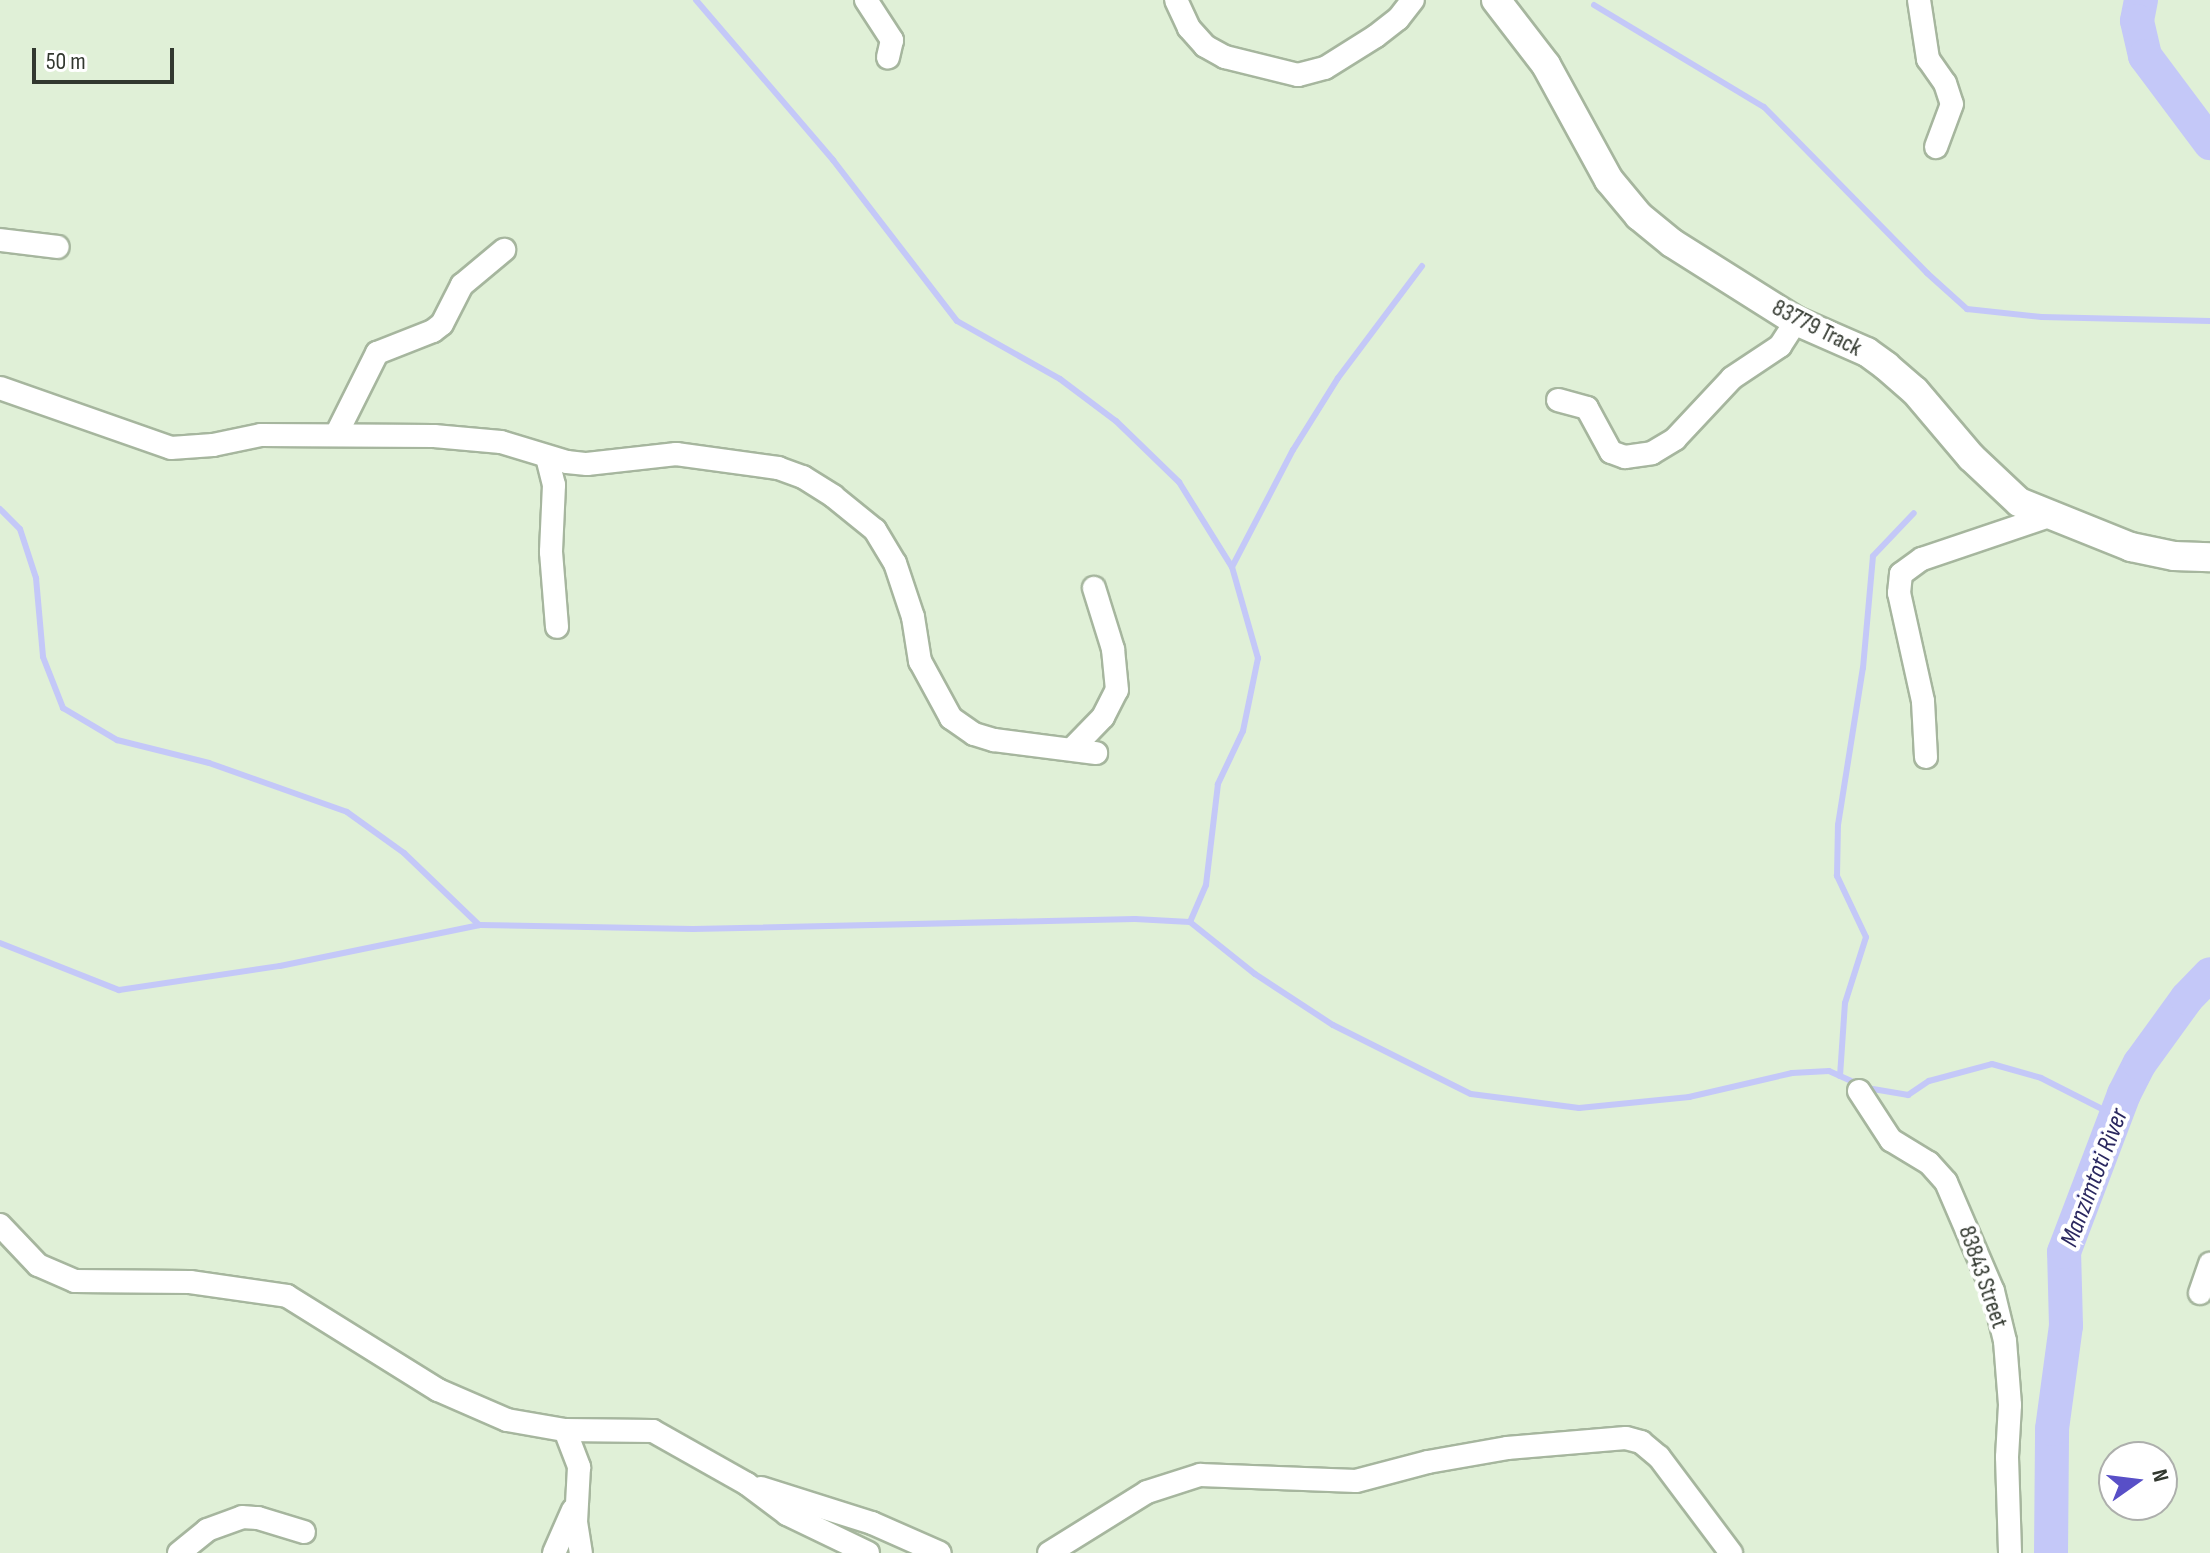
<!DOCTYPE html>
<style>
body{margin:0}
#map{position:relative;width:2210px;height:1553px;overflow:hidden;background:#e0f0d7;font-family:"Sofia Sans Condensed",sans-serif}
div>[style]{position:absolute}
.stream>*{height:6px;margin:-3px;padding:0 3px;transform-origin:3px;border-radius:3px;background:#c4c8f8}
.river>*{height:34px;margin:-17px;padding:0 17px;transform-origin:17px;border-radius:17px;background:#c4c8f8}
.roads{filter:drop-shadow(2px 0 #a6b69e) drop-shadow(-2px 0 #a6b69e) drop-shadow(0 2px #a6b69e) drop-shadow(0 -2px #a6b69e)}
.minor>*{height:22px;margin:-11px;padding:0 11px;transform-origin:11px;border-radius:11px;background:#fff}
.tertiary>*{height:28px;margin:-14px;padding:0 14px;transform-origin:14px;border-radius:14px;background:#fff}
span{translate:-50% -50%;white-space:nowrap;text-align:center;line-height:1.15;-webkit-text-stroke:8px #fff;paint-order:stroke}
.street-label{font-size:24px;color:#32382f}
.water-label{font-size:26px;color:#2b2860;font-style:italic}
.north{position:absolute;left:2098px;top:1441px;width:80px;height:80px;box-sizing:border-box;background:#fff;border:2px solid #adafac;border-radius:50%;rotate:76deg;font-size:22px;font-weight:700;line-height:32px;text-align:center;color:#32382f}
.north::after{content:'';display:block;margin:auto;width:28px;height:36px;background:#584fc7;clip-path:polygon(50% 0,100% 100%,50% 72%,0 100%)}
.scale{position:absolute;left:32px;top:48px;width:142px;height:36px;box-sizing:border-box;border:4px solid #32382f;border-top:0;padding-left:10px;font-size:24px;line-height:28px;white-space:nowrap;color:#32382f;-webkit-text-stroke:6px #fff;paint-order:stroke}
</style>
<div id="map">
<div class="stream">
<i style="left:696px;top:0;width:211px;rotate:49.4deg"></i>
<i style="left:833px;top:160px;width:203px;rotate:52.4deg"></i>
<i style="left:957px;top:321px;width:118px;rotate:29.4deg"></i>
<i style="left:1060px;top:379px;width:70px;rotate:36.9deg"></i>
<i style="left:1116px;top:421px;width:88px;rotate:44.1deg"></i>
<i style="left:1179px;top:482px;width:100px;rotate:58.1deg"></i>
<i style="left:1232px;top:567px;width:95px;rotate:74.1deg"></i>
<i style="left:1258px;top:658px;width:75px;rotate:101.6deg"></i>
<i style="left:1243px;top:731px;width:59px;rotate:115.3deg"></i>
<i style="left:1218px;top:784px;width:102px;rotate:96.8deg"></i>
<i style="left:1206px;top:885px;width:40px;rotate:113.4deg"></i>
<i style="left:1594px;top:5px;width:198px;rotate:31deg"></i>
<i style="left:1764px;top:107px;width:233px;rotate:45.5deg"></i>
<i style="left:1927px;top:273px;width:54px;rotate:42deg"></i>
<i style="left:1967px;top:309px;width:75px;rotate:6.1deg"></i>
<i style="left:2042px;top:317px;width:168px;rotate:1.4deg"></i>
<i style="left:0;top:509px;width:28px;rotate:45deg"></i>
<i style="left:20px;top:529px;width:52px;rotate:71.9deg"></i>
<i style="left:36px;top:578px;width:79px;rotate:84.9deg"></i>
<i style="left:43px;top:657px;width:55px;rotate:68.6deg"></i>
<i style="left:63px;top:708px;width:63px;rotate:30.7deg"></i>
<i style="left:117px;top:740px;width:95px;rotate:14deg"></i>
<i style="left:209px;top:763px;width:146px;rotate:19.5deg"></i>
<i style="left:347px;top:812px;width:70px;rotate:35.7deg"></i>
<i style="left:404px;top:853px;width:104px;rotate:43.8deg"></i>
<i style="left:1232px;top:567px;width:132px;rotate:-62.5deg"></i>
<i style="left:1293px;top:450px;width:85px;rotate:-58deg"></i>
<i style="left:1338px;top:378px;width:140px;rotate:-53.1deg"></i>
<i style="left:0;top:943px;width:128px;rotate:21.6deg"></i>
<i style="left:119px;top:990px;width:163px;rotate:-8.5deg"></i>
<i style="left:280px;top:966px;width:204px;rotate:-11.6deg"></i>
<i style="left:480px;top:925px;width:213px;rotate:1.1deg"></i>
<i style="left:693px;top:929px;width:442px;rotate:-1.3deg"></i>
<i style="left:1135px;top:919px;width:55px;rotate:3.1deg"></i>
<i style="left:1190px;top:922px;width:83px;rotate:38.7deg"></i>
<i style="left:1255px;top:974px;width:93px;rotate:33.2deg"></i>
<i style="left:1333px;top:1025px;width:154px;rotate:26.6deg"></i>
<i style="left:1471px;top:1094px;width:109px;rotate:7.4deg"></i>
<i style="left:1579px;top:1108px;width:111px;rotate:-5.7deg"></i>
<i style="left:1689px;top:1097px;width:106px;rotate:-13.1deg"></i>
<i style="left:1792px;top:1073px;width:37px;rotate:-3deg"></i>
<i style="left:1829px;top:1071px;width:42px;rotate:24.1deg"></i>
<i style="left:1867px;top:1088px;width:42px;rotate:9.7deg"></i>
<i style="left:1908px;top:1095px;width:25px;rotate:-34deg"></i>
<i style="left:1929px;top:1081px;width:65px;rotate:-15.1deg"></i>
<i style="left:1992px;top:1064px;width:51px;rotate:15.9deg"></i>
<i style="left:2041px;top:1078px;width:84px;rotate:26.9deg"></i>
<i style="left:1840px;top:1076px;width:73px;rotate:-86.1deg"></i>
<i style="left:1845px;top:1003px;width:69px;rotate:-72.3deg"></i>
<i style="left:1866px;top:937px;width:68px;rotate:-115.4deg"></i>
<i style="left:1837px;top:876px;width:51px;rotate:-88.9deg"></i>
<i style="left:1838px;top:825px;width:159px;rotate:-81deg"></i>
<i style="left:1863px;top:668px;width:112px;rotate:-84.9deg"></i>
<i style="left:1873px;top:556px;width:59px;rotate:-46.4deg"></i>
</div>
<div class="river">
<i style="left:2141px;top:0;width:21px;rotate:101deg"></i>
<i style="left:2137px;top:21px;width:36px;rotate:77deg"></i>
<i style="left:2145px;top:56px;width:109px;rotate:53.2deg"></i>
<i style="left:2051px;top:1553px;width:124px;rotate:-89.5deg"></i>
<i style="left:2052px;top:1429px;width:104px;rotate:-82.3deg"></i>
<i style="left:2066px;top:1326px;width:74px;rotate:-91.5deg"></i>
<i style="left:2064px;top:1252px;width:169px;rotate:-69.2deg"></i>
<i style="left:2124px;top:1094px;width:35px;rotate:-63deg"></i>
<i style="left:2140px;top:1063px;width:80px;rotate:-54.1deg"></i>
<i style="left:2187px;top:998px;width:33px;rotate:-46deg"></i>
</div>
<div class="roads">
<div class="minor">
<i style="left:866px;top:0;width:48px;rotate:57deg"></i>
<i style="left:892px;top:40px;width:18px;rotate:103deg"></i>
<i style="left:1176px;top:0;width:31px;rotate:65deg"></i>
<i style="left:1189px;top:28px;width:24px;rotate:48deg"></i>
<i style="left:1205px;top:46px;width:23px;rotate:29deg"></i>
<i style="left:1225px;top:57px;width:75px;rotate:13.9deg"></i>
<i style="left:1298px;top:75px;width:28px;rotate:-15deg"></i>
<i style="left:1325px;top:68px;width:60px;rotate:-32.1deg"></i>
<i style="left:1376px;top:36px;width:28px;rotate:-38deg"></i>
<i style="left:1398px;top:19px;width:24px;rotate:-52deg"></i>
<i style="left:1919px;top:0;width:60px;rotate:81.3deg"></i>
<i style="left:1928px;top:59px;width:29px;rotate:55deg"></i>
<i style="left:1945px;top:83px;width:22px;rotate:72deg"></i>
<i style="left:1952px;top:104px;width:46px;rotate:110.4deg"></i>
<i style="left:0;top:240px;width:58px;rotate:6.9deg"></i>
<i style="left:0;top:388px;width:181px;rotate:19.3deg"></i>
<i style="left:171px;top:448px;width:42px;rotate:-4.1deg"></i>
<i style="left:213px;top:445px;width:49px;rotate:-11.8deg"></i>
<i style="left:261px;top:435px;width:173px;rotate:0.3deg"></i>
<i style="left:434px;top:436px;width:67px;rotate:5.1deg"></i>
<i style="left:501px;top:442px;width:69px;rotate:16.9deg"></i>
<i style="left:567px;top:462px;width:20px;rotate:6deg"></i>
<i style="left:587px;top:464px;width:90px;rotate:-6.4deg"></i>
<i style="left:676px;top:454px;width:103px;rotate:7.8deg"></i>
<i style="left:778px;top:468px;width:27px;rotate:20deg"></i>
<i style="left:803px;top:477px;width:36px;rotate:32deg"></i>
<i style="left:833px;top:496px;width:54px;rotate:39deg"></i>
<i style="left:875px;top:530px;width:39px;rotate:59deg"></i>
<i style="left:895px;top:563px;width:57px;rotate:71.6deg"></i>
<i style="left:913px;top:617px;width:45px;rotate:81deg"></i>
<i style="left:920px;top:661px;width:65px;rotate:61.5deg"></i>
<i style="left:951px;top:718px;width:28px;rotate:35deg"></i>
<i style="left:974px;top:734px;width:21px;rotate:17deg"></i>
<i style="left:994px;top:740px;width:103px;rotate:7.3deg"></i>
<i style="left:1558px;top:400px;width:30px;rotate:15deg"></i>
<i style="left:1587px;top:408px;width:50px;rotate:61.4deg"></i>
<i style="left:1611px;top:452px;width:15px;rotate:20deg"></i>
<i style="left:1625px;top:457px;width:27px;rotate:-8deg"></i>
<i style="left:1652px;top:453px;width:27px;rotate:-31deg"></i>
<i style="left:1675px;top:439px;width:83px;rotate:-46.9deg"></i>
<i style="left:1732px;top:378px;width:58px;rotate:-33.7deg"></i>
<i style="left:1780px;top:346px;width:30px;rotate:-57deg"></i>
<i style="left:336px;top:435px;width:92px;rotate:-63.4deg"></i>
<i style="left:377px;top:353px;width:60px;rotate:-21.4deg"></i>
<i style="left:433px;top:331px;width:11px;rotate:-38deg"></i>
<i style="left:442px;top:324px;width:44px;rotate:-62.9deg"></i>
<i style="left:462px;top:285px;width:55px;rotate:-39.8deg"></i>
<i style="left:547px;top:457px;width:29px;rotate:76deg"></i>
<i style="left:554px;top:485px;width:67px;rotate:92.6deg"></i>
<i style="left:551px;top:552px;width:75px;rotate:85.4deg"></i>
<i style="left:1073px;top:748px;width:43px;rotate:-45.9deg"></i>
<i style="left:1103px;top:717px;width:30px;rotate:-63deg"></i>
<i style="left:1117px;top:690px;width:41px;rotate:-95.6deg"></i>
<i style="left:1113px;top:649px;width:64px;rotate:-107.3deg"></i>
<i style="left:1926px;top:757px;width:56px;rotate:-93.1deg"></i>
<i style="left:1923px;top:701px;width:111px;rotate:-102.5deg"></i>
<i style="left:1899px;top:593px;width:19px;rotate:-84deg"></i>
<i style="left:1901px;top:574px;width:26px;rotate:-36deg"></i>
<i style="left:1922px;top:559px;width:137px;rotate:-18.7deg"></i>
<i style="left:1859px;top:1091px;width:59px;rotate:56.9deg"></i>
<i style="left:1891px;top:1140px;width:44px;rotate:31.2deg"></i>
<i style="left:1929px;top:1163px;width:25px;rotate:48deg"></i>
<i style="left:1946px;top:1182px;width:119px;rotate:66.7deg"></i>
<i style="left:1993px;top:1291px;width:51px;rotate:76.5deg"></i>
<i style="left:2005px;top:1341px;width:64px;rotate:85.5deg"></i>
<i style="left:2010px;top:1405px;width:52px;rotate:93.3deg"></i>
<i style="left:2007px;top:1457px;width:96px;rotate:88.2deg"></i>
<i style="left:0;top:1225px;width:55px;rotate:46.5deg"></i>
<i style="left:38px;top:1265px;width:40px;rotate:23.4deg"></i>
<i style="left:75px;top:1281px;width:115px;rotate:0.5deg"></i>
<i style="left:190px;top:1282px;width:98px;rotate:8.2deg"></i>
<i style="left:287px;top:1296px;width:178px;rotate:31.9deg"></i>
<i style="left:438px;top:1390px;width:75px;rotate:23.5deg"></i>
<i style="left:507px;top:1420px;width:59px;rotate:9.8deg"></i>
<i style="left:565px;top:1430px;width:88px;rotate:0.7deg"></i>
<i style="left:653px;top:1431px;width:108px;rotate:29.4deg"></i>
<i style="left:747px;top:1484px;width:50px;rotate:36.9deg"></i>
<i style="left:787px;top:1514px;width:90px;rotate:25.7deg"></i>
<i style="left:2200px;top:1293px;width:31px;rotate:-71deg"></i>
<i style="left:565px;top:1430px;width:40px;rotate:69deg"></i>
<i style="left:579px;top:1467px;width:55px;rotate:93.1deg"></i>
<i style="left:576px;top:1522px;width:31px;rotate:81deg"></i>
<i style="left:761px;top:1488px;width:116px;rotate:17.5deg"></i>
<i style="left:872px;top:1523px;width:74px;rotate:23.8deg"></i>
<i style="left:179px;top:1553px;width:36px;rotate:-39deg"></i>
<i style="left:207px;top:1530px;width:37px;rotate:-20deg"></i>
<i style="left:242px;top:1517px;width:16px;rotate:4deg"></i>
<i style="left:258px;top:1518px;width:48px;rotate:16.9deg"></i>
<i style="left:554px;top:1553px;width:47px;rotate:-66.2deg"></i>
<i style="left:1049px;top:1553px;width:115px;rotate:-31.9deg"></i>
<i style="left:1147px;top:1492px;width:56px;rotate:-17.8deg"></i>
<i style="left:1200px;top:1475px;width:156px;rotate:2.2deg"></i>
<i style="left:1356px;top:1481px;width:74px;rotate:-14.8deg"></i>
<i style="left:1428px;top:1462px;width:80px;rotate:-10deg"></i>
<i style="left:1507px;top:1448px;width:119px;rotate:-4.8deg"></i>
<i style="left:1626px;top:1438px;width:16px;rotate:15deg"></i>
<i style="left:1641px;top:1442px;width:23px;rotate:40deg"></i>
<i style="left:1659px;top:1457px;width:120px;rotate:53.1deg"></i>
</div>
<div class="tertiary">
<i style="left:1496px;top:0;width:82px;rotate:52.4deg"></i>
<i style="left:1546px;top:65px;width:131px;rotate:61.3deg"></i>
<i style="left:1609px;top:180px;width:47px;rotate:50.2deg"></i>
<i style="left:1639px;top:216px;width:43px;rotate:39.3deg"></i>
<i style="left:1672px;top:243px;width:146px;rotate:32.2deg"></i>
<i style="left:1796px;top:321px;width:77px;rotate:23.6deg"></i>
<i style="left:1867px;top:352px;width:24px;rotate:36deg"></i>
<i style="left:1886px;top:366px;width:38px;rotate:41deg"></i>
<i style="left:1915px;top:391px;width:87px;rotate:49.7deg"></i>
<i style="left:1971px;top:457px;width:66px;rotate:43.2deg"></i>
<i style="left:2019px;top:502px;width:121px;rotate:21.9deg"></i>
<i style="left:2131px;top:547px;width:44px;rotate:11.8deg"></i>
<i style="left:2174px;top:556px;width:36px;rotate:2deg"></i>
</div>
</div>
<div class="street-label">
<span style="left:1817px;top:328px;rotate:27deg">83779 Track</span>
<span style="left:1983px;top:1277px;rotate:71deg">83843 Street</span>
</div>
<div class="water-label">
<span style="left:2095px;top:1178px;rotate:-69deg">Manzimtoti River</span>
</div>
<div class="north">N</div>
<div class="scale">50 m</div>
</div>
